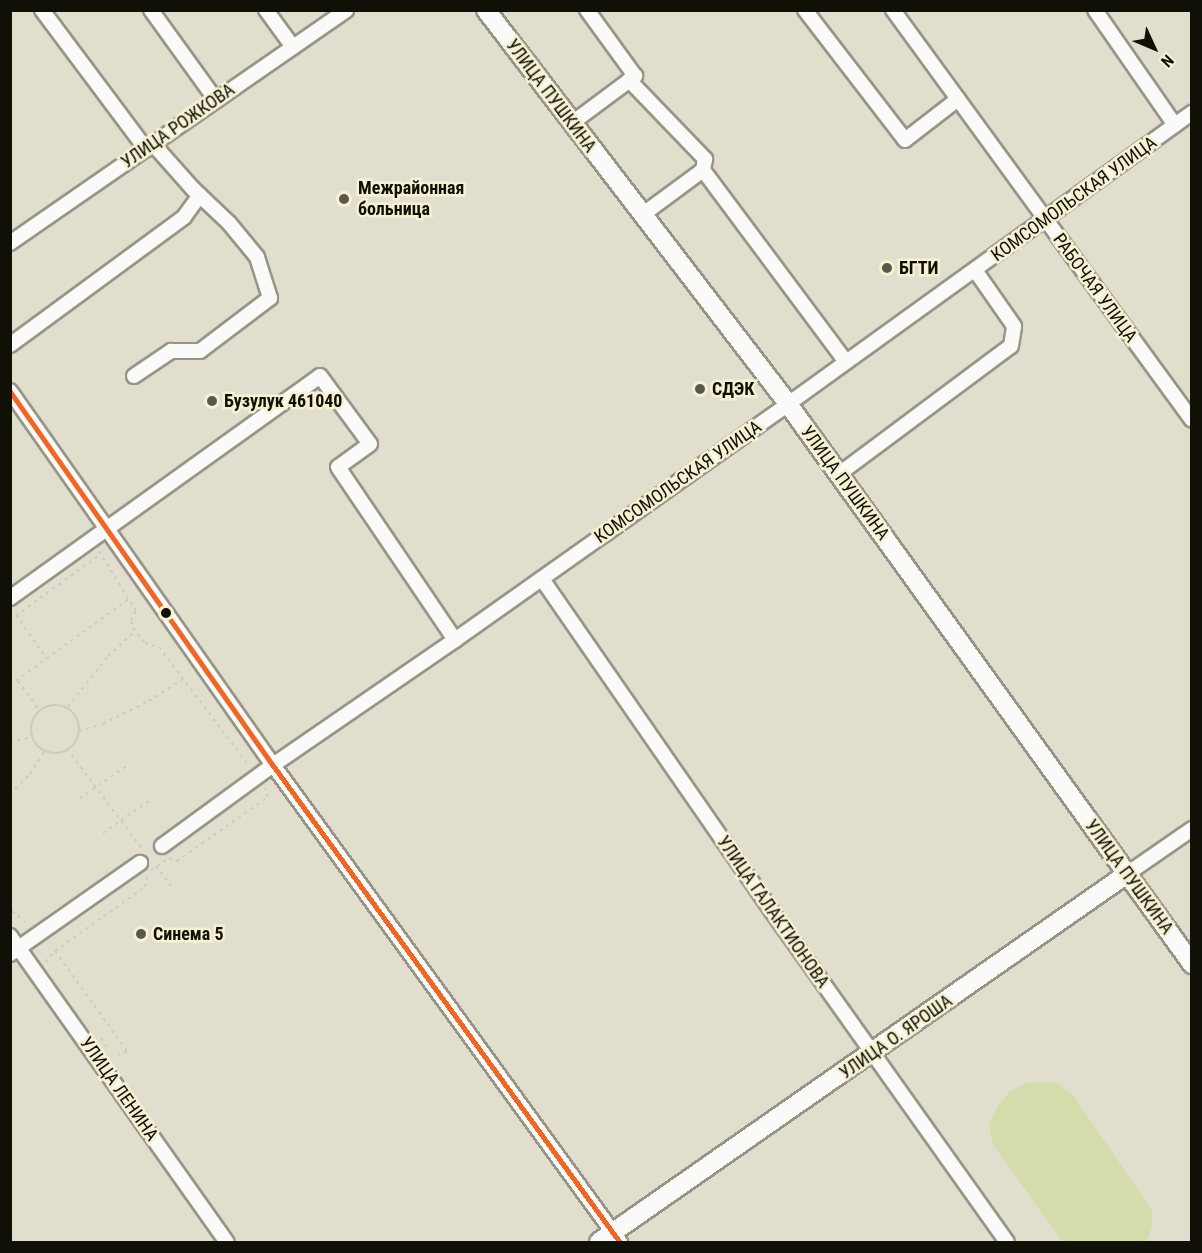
<!DOCTYPE html>
<meta charset="utf-8">
<style>
body{margin:0}
#map{position:relative;width:1202px;height:1253px;overflow:hidden;background:#e1decd;font-family:"Roboto Condensed",sans-serif}
div>[style]{position:absolute}
.green>*{inset:0;background:#d4dcab}
.path>*{height:2px;margin-top:-1px;transform-origin:0;background:repeating-linear-gradient(90deg,#cbcac5 0 3px,transparent 0 7.5px)}
.path>.ring{margin:-1px;padding:0;box-sizing:content-box;background:none;border:2px solid #cbcac5;border-radius:50%}
.roads{filter:drop-shadow(2px 0 #979588) drop-shadow(-2px 0 #979588) drop-shadow(0 2px #979588) drop-shadow(0 -2px #979588)}
.minor>*{height:14px;margin:-7px;padding:0 7px;transform-origin:7px;border-radius:7px;background:#fafaf8}
.major>*{height:18px;margin:-9px;padding:0 9px;transform-origin:9px;border-radius:9px;background:#fafaf8}
.bus-1>*{height:4.5px;margin:-2.25px;padding:0 2.25px;transform-origin:2.25px;border-radius:2.25px;background:#f26522}
.dots>*{width:16px;height:16px;translate:-50% -50%;box-sizing:border-box;border:3px solid #f6f1d2;border-radius:50%}
span{translate:-50% -50%;white-space:nowrap;text-align:center;line-height:1.15;-webkit-text-stroke:5px #f6f1d2;paint-order:stroke}
.street-label{font-size:18px;color:#111006}
.poi-label{font-size:18px;color:#111006;font-weight:700}
.left{translate:0 -50%;text-align:left}
.frame{position:absolute;inset:0;border:12px solid #111006;pointer-events:none}
.north{position:absolute;left:1124px;top:18px;width:60px;height:60px;-webkit-text-stroke:4px #f6f1d2;paint-order:stroke;rotate:134deg;font-size:16px;font-weight:700;line-height:24px;text-align:center;color:#111006}
.north::after{content:'';display:block;margin:auto;width:21px;height:27px;background:#111006;clip-path:polygon(50% 0,100% 100%,50% 72%,0 100%)}
</style>
<div id="map">
<div class="green">
<i style="clip-path:polygon(1055px 1082px,1072px 1094px,1152px 1210px,1152px 1226px,1147px 1242px,1063px 1242px,993px 1145px,989px 1125px,998px 1106px,1011px 1090px,1028px 1083px)"></i>
</div>
<div class="path">
<i style="left:99px;top:551px;width:70px;rotate:58.3deg"></i>
<i style="left:136px;top:611px;width:11px;rotate:117deg"></i>
<i style="left:131px;top:621px;width:7px;rotate:74deg"></i>
<i style="left:133px;top:628px;width:19px;rotate:51deg"></i>
<i style="left:145px;top:643px;width:15px;rotate:16deg"></i>
<i style="left:159px;top:647px;width:146px;rotate:52.8deg"></i>
<i style="left:16px;top:615px;width:54px;rotate:54.8deg"></i>
<i style="left:10px;top:620px;width:112px;rotate:-36deg"></i>
<i style="left:18px;top:681px;width:36px;rotate:54deg"></i>
<i style="left:10px;top:685px;width:147px;rotate:-35.9deg"></i>
<i class="ring" style="left:31px;top:705px;width:46px;height:46px"></i>
<i style="left:68px;top:707px;width:65px;rotate:-51.9deg"></i>
<i style="left:108px;top:656px;width:37px;rotate:-43deg"></i>
<i style="left:79px;top:731px;width:25px;rotate:-16deg"></i>
<i style="left:103px;top:724px;width:51px;rotate:-26.6deg"></i>
<i style="left:149px;top:701px;width:40px;rotate:-32.9deg"></i>
<i style="left:10px;top:742px;width:22px;rotate:-13deg"></i>
<i style="left:67px;top:749px;width:126px;rotate:53deg"></i>
<i style="left:10px;top:794px;width:28px;rotate:-45deg"></i>
<i style="left:30px;top:774px;width:27px;rotate:-57deg"></i>
<i style="left:80px;top:798px;width:58px;rotate:-34.5deg"></i>
<i style="left:103px;top:833px;width:57px;rotate:-35.1deg"></i>
<i style="left:156px;top:866px;width:25px;rotate:53deg"></i>
<i style="left:151px;top:870px;width:22px;rotate:-34deg"></i>
<i style="left:169px;top:858px;width:9px;rotate:21deg"></i>
<i style="left:177px;top:861px;width:111px;rotate:-35.1deg"></i>
<i style="left:268px;top:797px;width:9px;rotate:-111deg"></i>
<i style="left:10px;top:899px;width:12px;rotate:81deg"></i>
<i style="left:12px;top:911px;width:17px;rotate:40deg"></i>
<i style="left:55px;top:951px;width:123px;rotate:54.2deg"></i>
<i style="left:127px;top:1051px;width:15px;rotate:157deg"></i>
<i style="left:46px;top:962px;width:14px;rotate:-51deg"></i>
<i style="left:55px;top:951px;width:110px;rotate:-35.4deg"></i>
<i style="left:145px;top:887px;width:13px;rotate:-81deg"></i>
<i style="left:101px;top:1038px;width:12px;rotate:59deg"></i>
</div>
<div class="roads">
<div class="minor">
<i style="left:42px;top:10px;width:174px;rotate:53.2deg"></i>
<i style="left:151px;top:10px;width:111px;rotate:54.2deg"></i>
<i style="left:266px;top:10px;width:46px;rotate:53.9deg"></i>
<i style="left:805px;top:10px;width:164px;rotate:52.4deg"></i>
<i style="left:905px;top:140px;width:67px;rotate:-37.7deg"></i>
<i style="left:893px;top:10px;width:507px;rotate:53.9deg"></i>
<i style="left:1095px;top:10px;width:140px;rotate:55.2deg"></i>
<i style="left:629px;top:80px;width:110px;rotate:46.1deg"></i>
<i style="left:705px;top:159px;width:11px;rotate:100deg"></i>
<i style="left:572px;top:123px;width:79px;rotate:-36.7deg"></i>
<i style="left:635px;top:76px;width:82px;rotate:-126deg"></i>
<i style="left:642px;top:215px;width:76px;rotate:-36.4deg"></i>
<i style="left:703px;top:170px;width:239px;rotate:53.3deg"></i>
<i style="left:10px;top:243px;width:409px;rotate:-34.7deg"></i>
<i style="left:10px;top:345px;width:216px;rotate:-36.3deg"></i>
<i style="left:184px;top:217px;width:27px;rotate:-54deg"></i>
<i style="left:134px;top:376px;width:45px;rotate:-34deg"></i>
<i style="left:171px;top:351px;width:29px"></i>
<i style="left:200px;top:351px;width:88px;rotate:-37.1deg"></i>
<i style="left:270px;top:298px;width:43px;rotate:-107.6deg"></i>
<i style="left:257px;top:257px;width:44px;rotate:-129.5deg"></i>
<i style="left:229px;top:223px;width:50px;rotate:-136.6deg"></i>
<i style="left:193px;top:189px;width:60px;rotate:-131.6deg"></i>
<i style="left:10px;top:391px;width:457px;rotate:54.9deg"></i>
<i style="left:273px;top:765px;width:590px;rotate:53.97deg"></i>
<i style="left:839px;top:474px;width:214px;rotate:-36.7deg"></i>
<i style="left:1011px;top:346px;width:20px;rotate:-81deg"></i>
<i style="left:1014px;top:326px;width:68px;rotate:-124.9deg"></i>
<i style="left:542px;top:579px;width:402px;rotate:55.3deg"></i>
<i style="left:771px;top:910px;width:407px;rotate:54.6deg"></i>
<i style="left:10px;top:598px;width:381px;rotate:-35.6deg"></i>
<i style="left:320px;top:376px;width:84px;rotate:53.7deg"></i>
<i style="left:370px;top:444px;width:39px;rotate:144deg"></i>
<i style="left:338px;top:467px;width:209px;rotate:55.9deg"></i>
<i style="left:162px;top:846px;width:137px;rotate:-36.1deg"></i>
<i style="left:273px;top:765px;width:221px;rotate:-34.5deg"></i>
<i style="left:455px;top:640px;width:408px;rotate:-35.3deg"></i>
<i style="left:788px;top:404px;width:498px;rotate:-35.8deg"></i>
<i style="left:1127px;top:874px;width:79px;rotate:-34.7deg"></i>
<i style="left:10px;top:936px;width:375px;rotate:54.7deg"></i>
<i style="left:10px;top:954px;width:159px;rotate:-35deg"></i>
</div>
<div class="major">
<i style="left:486px;top:10px;width:496px;rotate:52.5deg"></i>
<i style="left:788px;top:404px;width:691px;rotate:54.19deg"></i>
<i style="left:599px;top:1242px;width:644px;rotate:-34.88deg"></i>
</div>
</div>
<div class="bus-1">
<i style="left:10px;top:391px;width:457px;rotate:54.9deg"></i>
<i style="left:273px;top:765px;width:590px;rotate:53.97deg"></i>
</div>
<div class="dots">
<i style="left:344px;top:199px;background:#5a584c"></i>
<i style="left:887px;top:268px;background:#5a584c"></i>
<i style="left:700px;top:389px;background:#5a584c"></i>
<i style="left:212px;top:401px;background:#5a584c"></i>
<i style="left:166px;top:613px;background:#111006"></i>
<i style="left:141px;top:934px;background:#5a584c"></i>
</div>
<div class="street-label">
<span style="left:551px;top:96px;rotate:53deg">УЛИЦА ПУШКИНА</span>
<span style="left:178px;top:126px;rotate:-35deg">УЛИЦА РОЖКОВА</span>
<span style="left:1074px;top:199px;rotate:-36deg">КОМСОМОЛЬСКАЯ УЛИЦА</span>
<span style="left:1095px;top:288px;rotate:54deg">РАБОЧАЯ УЛИЦА</span>
<span style="left:678px;top:482px;rotate:-35deg">КОМСОМОЛЬСКАЯ УЛИЦА</span>
<span style="left:845px;top:483px;rotate:54deg">УЛИЦА ПУШКИНА</span>
<span style="left:1129px;top:877px;rotate:54deg">УЛИЦА ПУШКИНА</span>
<span style="left:773px;top:912px;rotate:55deg">УЛИЦА ГАЛАКТИОНОВА</span>
<span style="left:896px;top:1037px;rotate:-35deg">УЛИЦА О. ЯРОША</span>
<span style="left:119px;top:1089px;rotate:55deg">УЛИЦА ЛЕНИНА</span>
</div>
<div class="poi-label">
<span class="left" style="left:358px;top:199px">Межрайонная<br>больница</span>
<span class="left" style="left:899px;top:268px">БГТИ</span>
<span class="left" style="left:712px;top:389px">СДЭК</span>
<span class="left" style="left:224px;top:401px">Бузулук 461040</span>
<span class="left" style="left:153px;top:934px">Синема 5</span>
</div>
<div class="frame"></div>
<div class="north">N</div>
</div>
